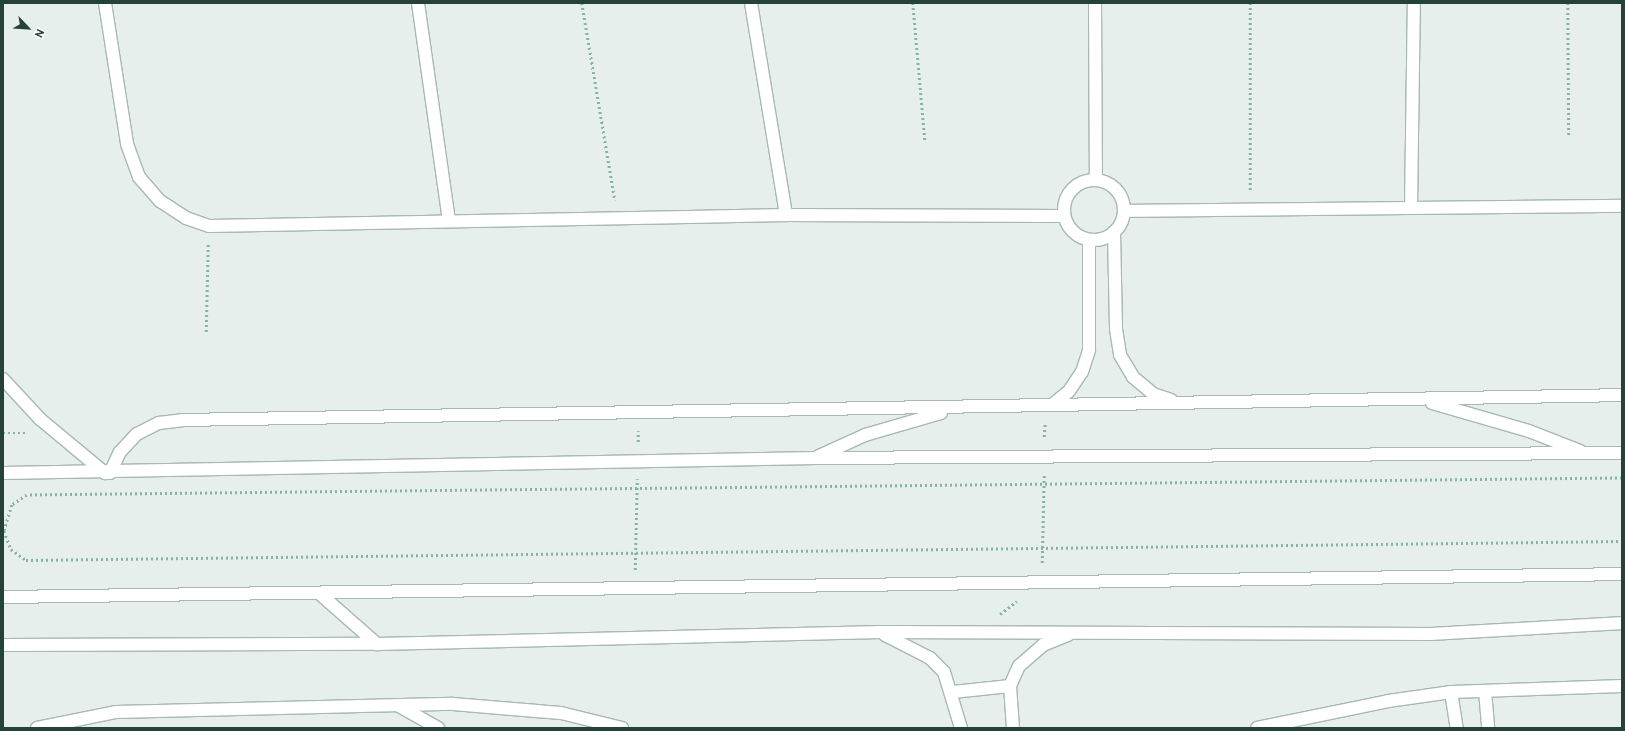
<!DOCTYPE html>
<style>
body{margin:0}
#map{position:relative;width:1625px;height:731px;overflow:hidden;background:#e6efeb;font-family:Overpass,sans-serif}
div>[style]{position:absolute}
.path>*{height:2.5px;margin-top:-1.25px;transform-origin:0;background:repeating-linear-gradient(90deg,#86b3a5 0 2px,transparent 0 5px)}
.roads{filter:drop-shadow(1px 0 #a8b8b2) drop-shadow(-1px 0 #a8b8b2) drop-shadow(0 1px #a8b8b2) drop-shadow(0 -1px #a8b8b2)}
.minor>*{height:12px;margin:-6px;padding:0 6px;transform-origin:6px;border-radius:6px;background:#fff}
.minor>.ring{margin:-6px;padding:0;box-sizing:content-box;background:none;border:12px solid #fff;border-radius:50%}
span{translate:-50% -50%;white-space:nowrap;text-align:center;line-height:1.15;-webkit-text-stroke:3px #f7fbf9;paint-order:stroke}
.frame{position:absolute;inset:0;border:4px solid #24423a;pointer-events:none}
.north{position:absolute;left:8px;top:8px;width:40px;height:40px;-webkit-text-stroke:3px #f7fbf9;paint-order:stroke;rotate:115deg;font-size:11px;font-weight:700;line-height:16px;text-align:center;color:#24423a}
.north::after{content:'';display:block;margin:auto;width:14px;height:18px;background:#24423a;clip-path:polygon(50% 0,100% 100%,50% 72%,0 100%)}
</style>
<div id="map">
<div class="path">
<i style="left:582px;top:3px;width:200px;rotate:80.5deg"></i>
<i style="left:913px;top:3px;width:139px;rotate:85deg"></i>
<i style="left:1568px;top:3px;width:134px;rotate:89.6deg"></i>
<i style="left:1250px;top:190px;width:187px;rotate:-90deg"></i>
<i style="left:206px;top:332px;width:88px;rotate:-88.7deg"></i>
<i style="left:3px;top:433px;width:24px"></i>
<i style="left:1044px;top:437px;width:15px;rotate:-86deg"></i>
<i style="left:638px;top:442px;width:11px;rotate:-90deg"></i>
<i style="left:1622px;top:478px;width:1595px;rotate:179.39deg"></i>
<i style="left:27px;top:495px;width:18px;rotate:146deg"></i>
<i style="left:12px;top:505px;width:27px;rotate:107deg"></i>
<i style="left:4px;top:531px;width:19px;rotate:69deg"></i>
<i style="left:11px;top:549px;width:19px;rotate:36deg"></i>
<i style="left:26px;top:560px;width:1596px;rotate:-0.68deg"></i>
<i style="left:1042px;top:563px;width:89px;rotate:-88.7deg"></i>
<i style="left:635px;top:570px;width:91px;rotate:-88.7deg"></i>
<i style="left:1000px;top:614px;width:21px;rotate:-37deg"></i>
</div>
<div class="roads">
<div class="minor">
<i style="left:105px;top:3px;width:143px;rotate:81.1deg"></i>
<i style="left:127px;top:144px;width:35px;rotate:70deg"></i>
<i style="left:139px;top:177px;width:32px;rotate:49deg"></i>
<i style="left:160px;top:201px;width:31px;rotate:33deg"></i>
<i style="left:186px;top:218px;width:24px;rotate:19deg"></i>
<i style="left:209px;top:226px;width:577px;rotate:-1.09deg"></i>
<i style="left:786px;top:215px;width:278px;rotate:0.2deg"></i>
<i style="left:418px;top:3px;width:219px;rotate:81.9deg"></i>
<i style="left:751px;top:3px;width:215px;rotate:80.6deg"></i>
<i style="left:1095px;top:3px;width:176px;rotate:89.7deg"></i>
<i class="ring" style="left:1064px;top:180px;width:48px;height:48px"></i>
<i style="left:1411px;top:208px;width:205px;rotate:-89.2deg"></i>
<i style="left:1124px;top:211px;width:498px;rotate:-0.6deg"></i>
<i style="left:1114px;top:232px;width:97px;rotate:88.8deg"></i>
<i style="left:1116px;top:329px;width:26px;rotate:81deg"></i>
<i style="left:1120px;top:355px;width:26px;rotate:59deg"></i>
<i style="left:1133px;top:377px;width:26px;rotate:40deg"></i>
<i style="left:1153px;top:394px;width:19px;rotate:18deg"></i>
<i style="left:3px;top:379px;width:54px;rotate:47.2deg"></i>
<i style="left:40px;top:419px;width:85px;rotate:39.7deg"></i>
<i style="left:1432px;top:403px;width:101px;rotate:16.1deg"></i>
<i style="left:1529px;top:431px;width:55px;rotate:21.4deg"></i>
<i style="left:1052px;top:405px;width:22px;rotate:-39deg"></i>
<i style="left:1069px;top:391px;width:23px;rotate:-56deg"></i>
<i style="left:1082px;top:372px;width:23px;rotate:-72deg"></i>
<i style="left:1089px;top:350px;width:110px;rotate:-90deg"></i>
<i style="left:819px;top:456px;width:51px;rotate:-24.5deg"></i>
<i style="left:865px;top:435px;width:79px;rotate:-16.1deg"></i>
<i style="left:3px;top:473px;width:813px;rotate:-1.06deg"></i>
<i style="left:816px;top:458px;width:806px;rotate:-0.36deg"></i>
<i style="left:110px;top:473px;width:23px;rotate:-65deg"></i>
<i style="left:120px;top:452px;width:25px;rotate:-47deg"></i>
<i style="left:137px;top:434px;width:25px;rotate:-27deg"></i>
<i style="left:159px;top:423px;width:23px;rotate:-7deg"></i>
<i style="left:182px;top:420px;width:1440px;rotate:-0.99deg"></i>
<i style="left:320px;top:594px;width:76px;rotate:41.3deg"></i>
<i style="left:3px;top:597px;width:1619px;rotate:-0.81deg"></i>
<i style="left:885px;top:635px;width:51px;rotate:27.1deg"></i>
<i style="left:930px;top:658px;width:20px;rotate:45deg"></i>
<i style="left:944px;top:672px;width:59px;rotate:73.1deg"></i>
<i style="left:3px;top:645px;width:374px;rotate:-0.2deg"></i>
<i style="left:377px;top:644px;width:504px;rotate:-1.36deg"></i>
<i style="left:881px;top:632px;width:551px;rotate:0.21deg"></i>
<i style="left:1432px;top:634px;width:190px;rotate:-3.3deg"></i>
<i style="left:1485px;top:691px;width:37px;rotate:85deg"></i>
<i style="left:953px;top:692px;width:57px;rotate:-6deg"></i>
<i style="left:1451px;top:692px;width:36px;rotate:81deg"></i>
<i style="left:399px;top:706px;width:45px;rotate:29.4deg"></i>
<i style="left:37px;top:728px;width:81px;rotate:-11.4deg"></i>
<i style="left:116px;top:712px;width:337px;rotate:-1.4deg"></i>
<i style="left:453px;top:704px;width:108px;rotate:4.8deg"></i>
<i style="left:561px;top:713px;width:63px;rotate:13.8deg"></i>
<i style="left:1013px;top:728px;width:42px;rotate:-94.1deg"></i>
<i style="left:1010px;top:686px;width:22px;rotate:-66deg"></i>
<i style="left:1019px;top:666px;width:32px;rotate:-41deg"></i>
<i style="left:1043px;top:645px;width:27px;rotate:-22deg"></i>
<i style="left:1257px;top:728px;width:134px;rotate:-11.6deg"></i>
<i style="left:1388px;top:701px;width:64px;rotate:-8.1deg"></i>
<i style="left:1451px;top:692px;width:171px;rotate:-2deg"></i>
</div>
</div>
<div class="frame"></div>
<div class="north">N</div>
</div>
